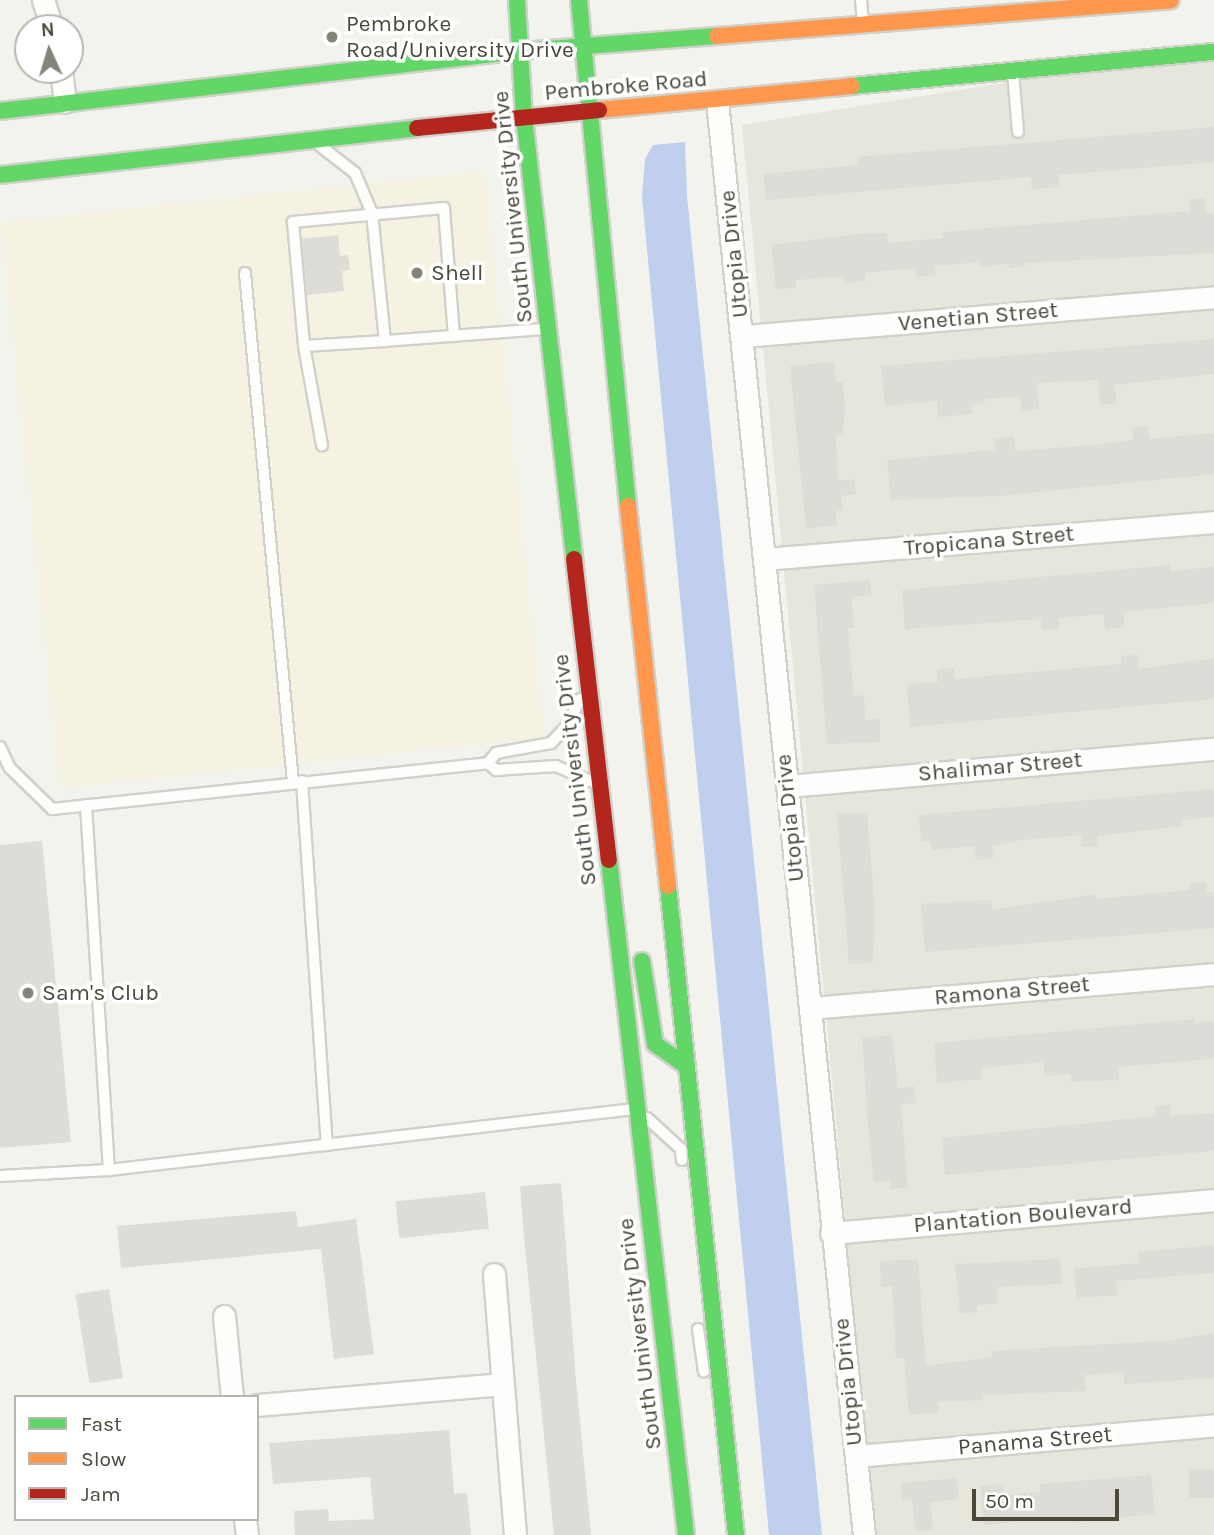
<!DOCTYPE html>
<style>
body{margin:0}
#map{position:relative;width:1214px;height:1535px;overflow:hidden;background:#f3f3ee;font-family:Karla,sans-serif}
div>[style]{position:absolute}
.residential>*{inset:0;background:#e7e6dc}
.commercial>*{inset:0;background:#f5f2e2;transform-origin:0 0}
.water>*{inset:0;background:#c1cfef}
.building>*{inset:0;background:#dddcd6;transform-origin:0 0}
.roads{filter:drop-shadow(2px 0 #d1d1cb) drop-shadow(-2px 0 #d1d1cb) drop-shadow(0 2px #d1d1cb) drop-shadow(0 -2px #d1d1cb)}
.lane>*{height:10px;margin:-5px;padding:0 5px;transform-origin:5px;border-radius:5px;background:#fdfdfc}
.street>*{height:21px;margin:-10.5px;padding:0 10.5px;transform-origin:10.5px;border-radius:10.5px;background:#fdfdfc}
.fast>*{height:16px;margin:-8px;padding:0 8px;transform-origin:8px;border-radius:8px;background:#63d668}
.slow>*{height:16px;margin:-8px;padding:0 8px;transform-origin:8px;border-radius:8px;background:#ff974d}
.jam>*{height:16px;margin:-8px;padding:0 8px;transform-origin:8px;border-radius:8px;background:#b3261e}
.dots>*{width:19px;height:19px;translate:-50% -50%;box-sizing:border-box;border:4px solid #fff;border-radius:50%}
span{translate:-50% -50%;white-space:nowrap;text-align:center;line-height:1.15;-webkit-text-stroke:7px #fff;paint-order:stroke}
.poi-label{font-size:23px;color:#4a4839}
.left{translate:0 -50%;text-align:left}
.street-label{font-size:23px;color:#4a4839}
.legend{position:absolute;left:14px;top:1395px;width:245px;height:126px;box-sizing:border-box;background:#fff;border:2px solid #b7b6b0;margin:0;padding:9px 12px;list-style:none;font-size:21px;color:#4a4839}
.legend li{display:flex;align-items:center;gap:14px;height:35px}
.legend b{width:35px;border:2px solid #b7b6b0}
.north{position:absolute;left:14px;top:14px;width:70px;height:70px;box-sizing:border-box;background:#fff;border:2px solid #b7b6b0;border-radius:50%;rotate:356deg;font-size:19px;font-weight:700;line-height:28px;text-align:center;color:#4a4839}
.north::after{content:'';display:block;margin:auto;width:24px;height:32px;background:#858478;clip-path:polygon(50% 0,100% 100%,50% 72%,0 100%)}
.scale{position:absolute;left:972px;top:1489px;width:147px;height:32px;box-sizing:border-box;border:4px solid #4a4839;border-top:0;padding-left:9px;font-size:21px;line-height:24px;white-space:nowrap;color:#4a4839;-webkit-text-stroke:5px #fff;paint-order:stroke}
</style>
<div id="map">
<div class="residential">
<i style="clip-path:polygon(1214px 62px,1214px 1535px,875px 1535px,742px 125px,1059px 74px)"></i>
</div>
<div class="commercial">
<i style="left:484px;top:171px;width:570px;height:486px;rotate:84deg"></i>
</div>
<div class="water">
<i style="clip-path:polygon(685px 142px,687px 196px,822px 1535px,769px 1535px,642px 197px,645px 159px,653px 145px)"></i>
</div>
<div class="building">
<i style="clip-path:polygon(1214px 127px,1214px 162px,1059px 175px,1060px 187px,1032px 189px,1031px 177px,766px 200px,763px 174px,858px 165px,857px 157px)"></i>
<i style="clip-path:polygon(1205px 198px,1206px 214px,1214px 213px,1214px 253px,1024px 263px,1025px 267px,1009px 268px,1009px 264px,979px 267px,979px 262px,935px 266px,936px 275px,916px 277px,915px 268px,865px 273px,865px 281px,844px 283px,844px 276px,796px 280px,796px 287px,776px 290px,771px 245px,866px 233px,887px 233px,888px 243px,943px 238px,943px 232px,1190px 211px,1189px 200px)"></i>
<i style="clip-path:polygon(338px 235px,340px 256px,348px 255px,350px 270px,342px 271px,344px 291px,307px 295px,302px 239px)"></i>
<i style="clip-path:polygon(1214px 339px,1214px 374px,1115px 385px,1117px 404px,1100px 405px,1098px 380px,1037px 383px,1039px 409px,1021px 411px,1020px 396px,985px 399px,985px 403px,971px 404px,972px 414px,938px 417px,937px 401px,885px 406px,881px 366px)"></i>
<i style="clip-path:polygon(834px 362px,836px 382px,843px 382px,845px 409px,843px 434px,836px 435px,838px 481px,854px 479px,856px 494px,841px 496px,843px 510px,836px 511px,837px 525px,806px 529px,790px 366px)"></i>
<i style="clip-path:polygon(1148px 426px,1149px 439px,1214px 433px,1214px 474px,999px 496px,891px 500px,887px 460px,995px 450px,994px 439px,1014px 437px,1015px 451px,1103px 444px,1133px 440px,1132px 428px)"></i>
<i style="clip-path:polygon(1170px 565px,1170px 571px,1214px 567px,1214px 603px,1123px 612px,1125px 627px,1105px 629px,1104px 614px,1059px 618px,1059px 629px,1041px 630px,1041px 619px,905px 629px,902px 590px)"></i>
<i style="clip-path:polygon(870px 580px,872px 595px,851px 597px,854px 628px,848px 628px,854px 696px,864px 695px,865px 720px,880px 719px,880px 742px,827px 744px,814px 585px)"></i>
<i style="clip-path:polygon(1138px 655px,1139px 669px,1214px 658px,1214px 699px,910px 727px,907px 684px,938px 682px,937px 669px,954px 668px,954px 679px,1122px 664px,1121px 656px)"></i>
<i style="clip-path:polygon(1214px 789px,1214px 817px,1182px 820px,1183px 826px,1097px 836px,1098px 846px,1082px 847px,1081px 835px,1021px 840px,992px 846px,993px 859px,976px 860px,975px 846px,932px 850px,931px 841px,921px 842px,919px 815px)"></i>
<i style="clip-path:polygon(867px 813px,875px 911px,873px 963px,849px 964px,837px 814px)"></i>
<i style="clip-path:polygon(42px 841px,71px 1142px,0 1148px,0 845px)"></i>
<i style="clip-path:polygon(1206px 882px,1207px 893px,1214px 892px,1214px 928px,925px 952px,921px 904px,991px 900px,992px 910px,1096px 894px,1096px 899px,1190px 890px,1190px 883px)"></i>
<i style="clip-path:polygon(1194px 1019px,1194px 1023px,1214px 1021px,1214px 1059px,1118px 1067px,1119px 1080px,1071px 1082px,1070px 1074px,1045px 1076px,1043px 1062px,981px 1068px,982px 1079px,937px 1083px,934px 1043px)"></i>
<i style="clip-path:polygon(892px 1035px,898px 1088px,914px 1086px,916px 1103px,901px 1104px,908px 1188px,890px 1189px,890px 1181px,874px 1182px,869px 1138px,862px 1038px)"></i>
<i style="clip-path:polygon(1170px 1105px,1171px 1116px,1214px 1113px,1214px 1151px,945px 1175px,942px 1138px,1156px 1116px,1155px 1106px)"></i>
<i style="clip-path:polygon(561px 1183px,576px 1380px,591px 1535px,554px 1535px,524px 1237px,520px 1186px)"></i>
<i style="left:485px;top:1192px;width:37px;height:90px;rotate:84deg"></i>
<i style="clip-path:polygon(296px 1211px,298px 1227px,356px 1219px,374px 1354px,334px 1359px,321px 1249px,121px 1268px,117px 1226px)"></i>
<i style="clip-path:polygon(1214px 1245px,1214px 1273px,1116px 1281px,1117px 1295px,1077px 1298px,1074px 1269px,1139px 1263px,1138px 1252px)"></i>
<i style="clip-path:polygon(918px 1259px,926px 1366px,992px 1357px,991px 1351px,1175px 1340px,1214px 1333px,1214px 1378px,1124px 1384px,1123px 1372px,1084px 1375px,1086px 1391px,983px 1395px,983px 1400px,938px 1402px,939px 1412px,909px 1415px,904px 1358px,896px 1358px,892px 1286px,881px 1287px,880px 1261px)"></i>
<i style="clip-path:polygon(1060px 1259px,1062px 1284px,997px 1287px,998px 1303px,977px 1305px,977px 1312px,960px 1314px,955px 1264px)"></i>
<i style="left:109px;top:1289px;width:90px;height:34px;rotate:81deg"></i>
<i style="clip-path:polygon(449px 1430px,454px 1494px,467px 1493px,471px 1535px,295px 1535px,294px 1511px,328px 1509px,329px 1521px,374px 1519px,370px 1477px,273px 1484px,269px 1443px)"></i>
<i style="left:1214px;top:1469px;width:29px;height:25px;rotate:90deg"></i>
<i style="clip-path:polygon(1151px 1475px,1155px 1514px,1072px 1523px,1072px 1519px,1042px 1519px,984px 1525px,980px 1486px,1003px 1484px,1004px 1495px,1040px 1492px,1040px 1484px)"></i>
<i style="clip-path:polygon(957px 1478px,959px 1499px,930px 1502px,933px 1529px,915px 1531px,912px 1499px,902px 1500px,901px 1483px)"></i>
</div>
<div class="roads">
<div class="lane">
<i style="left:861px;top:0;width:22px;rotate:85deg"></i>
<i style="left:1013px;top:72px;width:60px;rotate:85.2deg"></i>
<i style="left:319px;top:145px;width:46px;rotate:37.9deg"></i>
<i style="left:355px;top:173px;width:43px;rotate:67deg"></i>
<i style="left:372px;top:213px;width:129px;rotate:84.2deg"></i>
<i style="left:245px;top:273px;width:511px;rotate:84.61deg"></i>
<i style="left:454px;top:336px;width:128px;rotate:-94.5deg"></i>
<i style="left:444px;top:208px;width:152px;rotate:174.7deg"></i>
<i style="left:293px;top:222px;width:124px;rotate:84.9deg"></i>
<i style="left:304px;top:346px;width:81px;rotate:-3.5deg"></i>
<i style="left:385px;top:341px;width:161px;rotate:-4.3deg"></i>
<i style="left:304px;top:346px;width:101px;rotate:79.7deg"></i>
<i style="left:0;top:747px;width:23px;rotate:65deg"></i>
<i style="left:10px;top:768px;width:59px;rotate:44.3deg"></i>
<i style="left:52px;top:809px;width:438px;rotate:-6deg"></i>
<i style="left:488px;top:763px;width:11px;rotate:41deg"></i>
<i style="left:496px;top:770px;width:60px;rotate:-3.8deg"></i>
<i style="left:556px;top:766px;width:43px;rotate:23.6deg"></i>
<i style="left:488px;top:763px;width:13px;rotate:-51deg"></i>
<i style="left:496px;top:753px;width:56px;rotate:-10.3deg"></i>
<i style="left:551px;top:743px;width:23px;rotate:-47deg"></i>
<i style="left:567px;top:726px;width:30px;rotate:-64deg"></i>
<i style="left:302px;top:781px;width:365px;rotate:86.1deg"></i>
<i style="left:86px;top:805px;width:366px;rotate:86.4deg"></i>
<i style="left:109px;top:1170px;width:529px;rotate:-6.63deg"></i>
<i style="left:647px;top:1118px;width:46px;rotate:42.4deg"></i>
<i style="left:681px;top:1149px;width:11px;rotate:85deg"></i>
<i style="left:0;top:1176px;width:109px;rotate:-3.2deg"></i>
<i style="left:698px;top:1329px;width:43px;rotate:82.1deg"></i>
</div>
<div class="street">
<i style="left:43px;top:0;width:29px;rotate:72deg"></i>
<i style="left:61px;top:70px;width:32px;rotate:83deg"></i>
<i style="left:717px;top:101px;width:1442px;rotate:84.15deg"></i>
<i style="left:743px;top:336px;width:473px;rotate:-4.7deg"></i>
<i style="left:764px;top:559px;width:452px;rotate:-4.7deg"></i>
<i style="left:787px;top:786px;width:429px;rotate:-5deg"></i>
<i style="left:810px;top:1008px;width:405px;rotate:-4.8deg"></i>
<i style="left:831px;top:1233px;width:384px;rotate:-4.9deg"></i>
<i style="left:494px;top:1274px;width:262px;rotate:85.4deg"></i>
<i style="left:224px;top:1316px;width:81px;rotate:84.4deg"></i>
<i style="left:257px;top:1405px;width:245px;rotate:-4.9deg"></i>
<i style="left:856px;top:1456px;width:359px;rotate:-4.9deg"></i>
<i style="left:245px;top:1519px;width:16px;rotate:83deg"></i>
</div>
<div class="fast">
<i style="left:517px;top:0;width:117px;rotate:86.6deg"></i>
<i style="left:524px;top:117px;width:445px;rotate:83.5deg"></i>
<i style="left:579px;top:0;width:508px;rotate:84.47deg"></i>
<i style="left:852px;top:86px;width:364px;rotate:-5.4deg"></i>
<i style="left:0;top:111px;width:524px;rotate:-6.57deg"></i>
<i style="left:521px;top:51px;width:197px;rotate:-4.4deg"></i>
<i style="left:0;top:175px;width:420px;rotate:-6.4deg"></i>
<i style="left:609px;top:860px;width:679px;rotate:83.49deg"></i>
<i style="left:668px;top:886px;width:653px;rotate:84.02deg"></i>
<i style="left:642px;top:961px;width:84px;rotate:81.1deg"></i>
<i style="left:655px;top:1044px;width:39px;rotate:35deg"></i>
</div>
<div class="slow">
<i style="left:717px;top:36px;width:455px;rotate:-4.5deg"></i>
<i style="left:599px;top:110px;width:254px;rotate:-5.4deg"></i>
<i style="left:628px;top:506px;width:382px;rotate:84deg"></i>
</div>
<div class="jam">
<i style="left:417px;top:128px;width:183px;rotate:-5.6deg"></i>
<i style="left:574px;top:559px;width:303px;rotate:83.4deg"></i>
</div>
</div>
<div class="dots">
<i style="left:332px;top:37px;background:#858478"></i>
<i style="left:417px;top:273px;background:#858478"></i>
<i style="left:28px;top:993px;background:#858478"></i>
</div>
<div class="poi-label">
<span class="left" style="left:346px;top:37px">Pembroke<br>Road/University Drive</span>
<span class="left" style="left:431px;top:273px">Shell</span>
<span class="left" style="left:42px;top:993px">Sam's Club</span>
</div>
<div class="street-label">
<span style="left:626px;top:86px;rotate:-5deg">Pembroke Road</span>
<span style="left:513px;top:207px;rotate:-96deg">South University Drive</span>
<span style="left:734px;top:254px;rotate:-96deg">Utopia Drive</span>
<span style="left:978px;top:317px;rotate:-5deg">Venetian Street</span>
<span style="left:989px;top:541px;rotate:-5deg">Tropicana Street</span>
<span style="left:1000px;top:767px;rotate:-5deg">Shalimar Street</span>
<span style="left:575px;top:770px;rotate:-97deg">South University Drive</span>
<span style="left:790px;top:818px;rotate:-96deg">Utopia Drive</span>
<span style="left:1012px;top:991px;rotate:-5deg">Ramona Street</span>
<span style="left:1023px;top:1216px;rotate:-5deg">Plantation Boulevard</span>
<span style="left:640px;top:1334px;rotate:-97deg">South University Drive</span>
<span style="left:848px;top:1382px;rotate:-96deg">Utopia Drive</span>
<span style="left:1035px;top:1441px;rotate:-5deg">Panama Street</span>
</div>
<ul class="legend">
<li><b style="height:9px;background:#63d668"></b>Fast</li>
<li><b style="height:9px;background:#ff974d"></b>Slow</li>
<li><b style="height:9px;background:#b3261e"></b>Jam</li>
</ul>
<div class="north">N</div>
<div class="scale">50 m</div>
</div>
